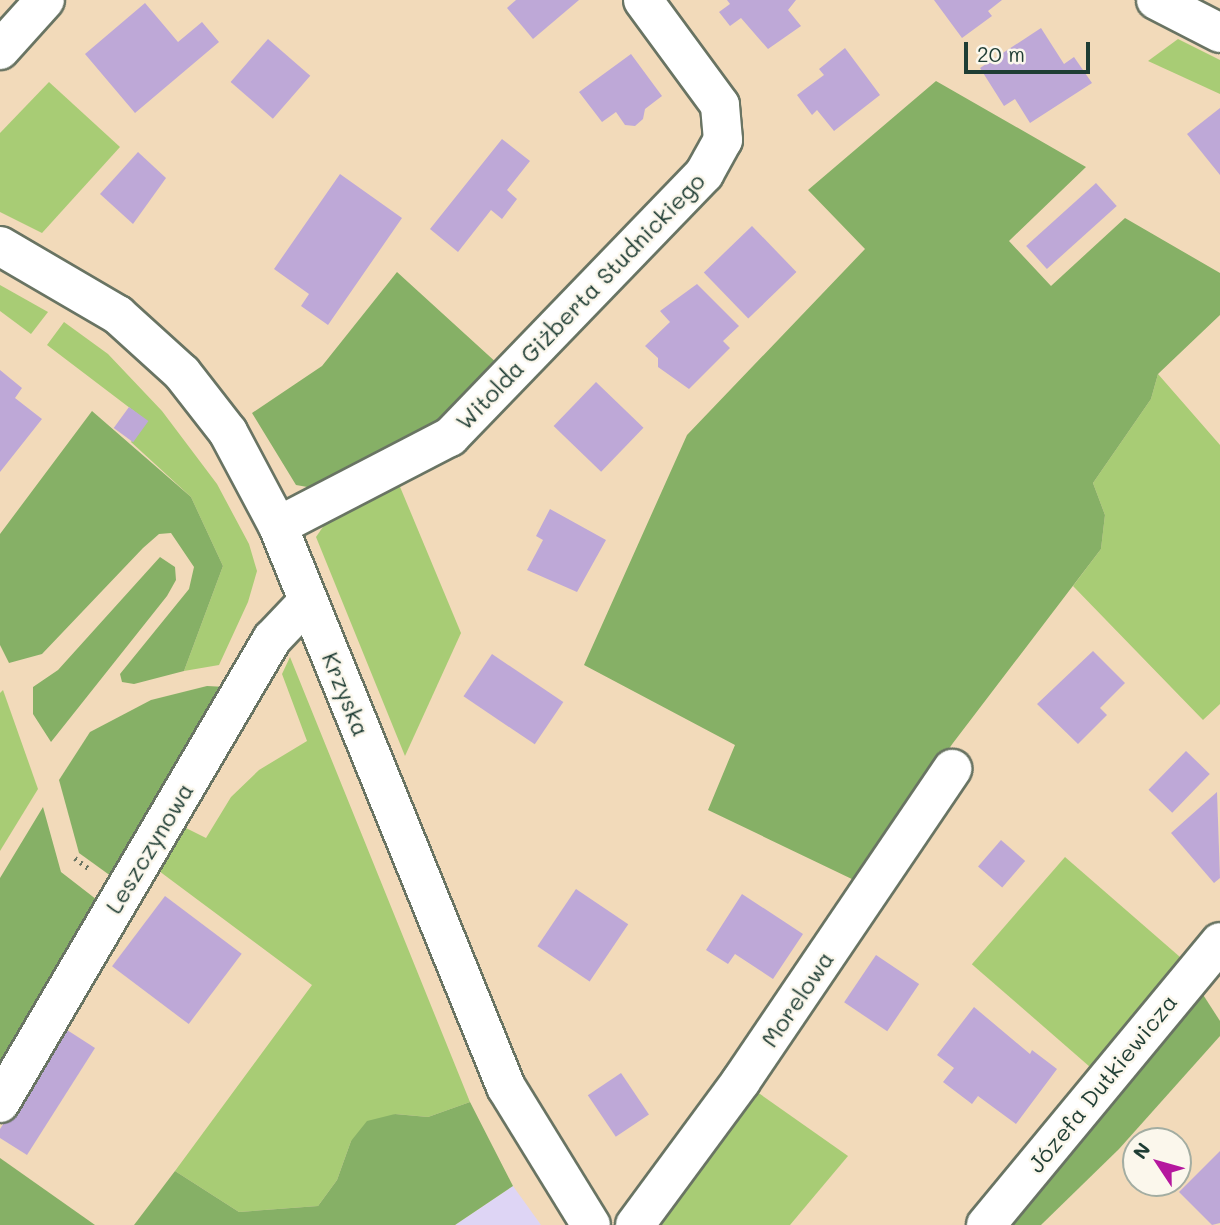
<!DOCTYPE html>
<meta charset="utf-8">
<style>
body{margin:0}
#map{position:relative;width:1220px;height:1225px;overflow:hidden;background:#f2daba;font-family:Mali,sans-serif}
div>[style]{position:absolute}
.built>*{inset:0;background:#ded5f5}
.green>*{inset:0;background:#a8cc75;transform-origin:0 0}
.forest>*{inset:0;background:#86b066}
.building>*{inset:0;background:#bea8d7;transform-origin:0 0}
.path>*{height:4.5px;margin-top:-2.25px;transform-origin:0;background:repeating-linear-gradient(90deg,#697463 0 2px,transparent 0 7px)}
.roads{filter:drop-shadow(2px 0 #697463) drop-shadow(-2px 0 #697463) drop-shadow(0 2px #697463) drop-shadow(0 -2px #697463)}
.minor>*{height:38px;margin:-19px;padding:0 19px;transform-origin:19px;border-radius:19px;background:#fff}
.tertiary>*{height:38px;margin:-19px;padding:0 19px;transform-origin:19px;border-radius:19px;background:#fff}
span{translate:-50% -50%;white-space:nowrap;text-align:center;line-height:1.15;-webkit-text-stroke:5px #fbf7ec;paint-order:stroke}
.street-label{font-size:23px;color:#1f3d34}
.north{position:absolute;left:1122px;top:1127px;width:70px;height:70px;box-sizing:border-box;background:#fbf7ec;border:2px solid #a3ada2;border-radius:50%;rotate:306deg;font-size:19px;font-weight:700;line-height:28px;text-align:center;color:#1f3d34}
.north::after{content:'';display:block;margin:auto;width:24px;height:32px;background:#b5179e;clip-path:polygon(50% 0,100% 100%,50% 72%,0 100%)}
.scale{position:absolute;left:964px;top:42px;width:126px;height:32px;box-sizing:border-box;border:4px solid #1f3d34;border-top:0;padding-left:9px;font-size:21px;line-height:24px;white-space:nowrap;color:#1f3d34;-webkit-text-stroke:5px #fbf7ec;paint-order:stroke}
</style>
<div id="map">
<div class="built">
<i style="clip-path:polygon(513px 1186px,541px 1225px,455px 1225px)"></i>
</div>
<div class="green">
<i style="clip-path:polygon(1178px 39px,1220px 60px,1220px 94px,1148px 61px)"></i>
<i style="clip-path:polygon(49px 82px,120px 147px,42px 233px,0 212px,0 133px)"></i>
<i style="clip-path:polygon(0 285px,48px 312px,31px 334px,0 311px)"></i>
<i style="clip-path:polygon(64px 322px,108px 354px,162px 411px,217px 484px,249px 544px,257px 571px,248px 602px,219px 665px,184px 671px,223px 566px,191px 497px,131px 442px,147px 421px,47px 345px)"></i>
<i style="clip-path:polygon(1158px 374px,1220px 445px,1220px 704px,1203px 720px,1073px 586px,1101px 549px,1105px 515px,1093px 483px,1151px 399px)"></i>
<i style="clip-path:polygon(398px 482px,461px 633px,405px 756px,316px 537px,331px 515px)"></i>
<i style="clip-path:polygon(290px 657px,470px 1102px,428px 1117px,395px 1114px,351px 1141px,337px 1180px,318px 1206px,239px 1212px,175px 1171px,312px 985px,159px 871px,186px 828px,206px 838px,231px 797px,259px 770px,307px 741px,282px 674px)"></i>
<i style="clip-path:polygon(3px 690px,38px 789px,0 851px,0 693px)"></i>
<i style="left:1065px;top:857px;width:160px;height:142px;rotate:41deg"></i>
<i style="clip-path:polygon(750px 1087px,848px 1156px,790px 1225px,652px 1225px)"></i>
</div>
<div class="forest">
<i style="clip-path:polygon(936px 81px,1086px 167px,1009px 241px,1051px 286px,1125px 218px,1220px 273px,1220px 315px,1158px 374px,1151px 399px,1093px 483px,1105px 515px,1101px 549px,953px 743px,856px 881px,708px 810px,735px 745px,584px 665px,687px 435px,865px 249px,808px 190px)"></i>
<i style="clip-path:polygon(397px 272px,499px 365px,439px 422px,313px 488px,296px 485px,252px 413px,322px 366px)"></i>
<i style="clip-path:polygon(92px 411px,191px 497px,223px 566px,184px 671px,134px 684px,122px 682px,120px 674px,189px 589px,194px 567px,171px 533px,159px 534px,143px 548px,42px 654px,9px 663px,0 645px,0 534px)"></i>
<i style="clip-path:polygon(160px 557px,175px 567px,176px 580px,167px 596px,51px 742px,33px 714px,33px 687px,58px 670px)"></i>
<i style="clip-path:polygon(207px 686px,226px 687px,115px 879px,79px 853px,59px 780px,90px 732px,151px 700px)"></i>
<i style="clip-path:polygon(43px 807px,61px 872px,101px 903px,0 1080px,0 878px)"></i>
<i style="clip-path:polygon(1200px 990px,1220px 1021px,1220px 1036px,1119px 1149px,1041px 1225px,1006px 1225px)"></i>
<i style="clip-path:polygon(470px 1102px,513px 1186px,455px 1225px,134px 1225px,175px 1171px,239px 1212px,318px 1206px,337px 1180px,351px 1141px,367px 1121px,395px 1114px,428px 1117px)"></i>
<i style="clip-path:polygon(0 1158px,95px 1225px,0 1225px)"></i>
</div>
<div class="building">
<i style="clip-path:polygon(516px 0,579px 0,533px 39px,507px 8px)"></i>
<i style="clip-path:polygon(727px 0,796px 0,788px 10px,801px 26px,768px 49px,741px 18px,730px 26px,719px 12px,730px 4px)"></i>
<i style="clip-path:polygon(934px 0,1002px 0,988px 11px,992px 16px,962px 38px)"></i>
<i style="clip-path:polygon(145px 3px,178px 42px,202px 22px,219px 42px,135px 113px,85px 54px)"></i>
<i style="clip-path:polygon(1041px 28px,1064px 64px,1074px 57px,1092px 83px,1030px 123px,1015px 99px,1004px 106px,980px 68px)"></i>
<i style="left:268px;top:39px;width:56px;height:57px;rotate:41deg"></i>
<i style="clip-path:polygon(845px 48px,880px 95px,834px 131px,817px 110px,812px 115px,797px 95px,824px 75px,819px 69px)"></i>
<i style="clip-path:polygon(631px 54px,662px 96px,645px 109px,643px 119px,635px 126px,625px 125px,616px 112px,602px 122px,579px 92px)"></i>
<i style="clip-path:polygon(1220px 108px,1220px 175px,1187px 134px)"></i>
<i style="clip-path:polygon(502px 139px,530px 161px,507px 190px,517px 199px,502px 219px,491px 210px,458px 252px,430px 229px)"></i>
<i style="clip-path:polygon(138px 152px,166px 178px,133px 224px,100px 194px)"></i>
<i style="clip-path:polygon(340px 174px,402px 218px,328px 325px,301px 306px,309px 294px,274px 269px)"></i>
<i style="left:1096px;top:183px;width:31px;height:94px;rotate:48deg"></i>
<i style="left:752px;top:226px;width:64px;height:67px;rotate:46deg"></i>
<i style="clip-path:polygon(697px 284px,739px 326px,723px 341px,730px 348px,689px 389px,658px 367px,658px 358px,645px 346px,670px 322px,660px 311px)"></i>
<i style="clip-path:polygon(0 370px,22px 388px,15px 398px,42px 419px,0 472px)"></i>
<i style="left:596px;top:382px;width:66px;height:61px;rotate:44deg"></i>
<i style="left:129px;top:407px;width:24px;height:26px;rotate:36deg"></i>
<i style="clip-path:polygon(550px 509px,606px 540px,577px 592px,527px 570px,543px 540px,536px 536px)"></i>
<i style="clip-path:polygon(1093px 651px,1125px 683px,1100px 708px,1107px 715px,1078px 744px,1037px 704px)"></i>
<i style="left:492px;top:654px;width:86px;height:51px;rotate:34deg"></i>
<i style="left:1186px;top:751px;width:33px;height:54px;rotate:44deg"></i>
<i style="clip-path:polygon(1217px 792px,1220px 878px,1214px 883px,1171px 833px)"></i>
<i style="left:1001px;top:840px;width:32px;height:35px;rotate:41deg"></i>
<i style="left:576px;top:889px;width:63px;height:69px;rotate:34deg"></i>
<i style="clip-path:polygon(742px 894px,803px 934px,773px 979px,735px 954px,728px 964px,706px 950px)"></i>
<i style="left:165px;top:896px;width:96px;height:88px;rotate:37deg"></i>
<i style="left:876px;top:955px;width:52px;height:57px;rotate:34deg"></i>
<i style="clip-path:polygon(974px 1007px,1030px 1054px,1032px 1050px,1057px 1069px,1016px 1124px,978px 1096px,972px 1104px,943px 1082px,954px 1068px,937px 1055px)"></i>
<i style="clip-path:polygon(64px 1028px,95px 1048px,27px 1155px,0 1138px,0 1129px)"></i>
<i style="left:621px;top:1073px;width:50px;height:40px;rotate:56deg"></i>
<i style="clip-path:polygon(1220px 1151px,1220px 1223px,1212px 1225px,1179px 1192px)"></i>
</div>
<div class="path">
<i style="left:75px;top:858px;width:20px;rotate:37deg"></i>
</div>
<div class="roads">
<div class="minor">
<i style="left:1156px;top:0;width:72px;rotate:27.3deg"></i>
<i style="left:0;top:50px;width:67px;rotate:-48deg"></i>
<i style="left:278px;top:526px;width:194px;rotate:-27.4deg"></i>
<i style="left:450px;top:437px;width:366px;rotate:-46deg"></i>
<i style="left:704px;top:174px;width:39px;rotate:-61deg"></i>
<i style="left:723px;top:140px;width:35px;rotate:-95deg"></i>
<i style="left:720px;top:105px;width:130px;rotate:-126.3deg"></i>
<i style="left:0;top:1103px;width:538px;rotate:-59.62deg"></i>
<i style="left:272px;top:639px;width:52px;rotate:-46.5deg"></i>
<i style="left:635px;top:1225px;width:179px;rotate:-53.6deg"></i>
<i style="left:741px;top:1081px;width:377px;rotate:-55.9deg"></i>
<i style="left:986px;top:1225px;width:367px;rotate:-50.4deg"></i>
</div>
<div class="tertiary">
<i style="left:0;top:246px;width:137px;rotate:30.3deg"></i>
<i style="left:118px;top:315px;width:86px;rotate:42.2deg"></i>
<i style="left:182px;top:373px;width:75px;rotate:52.1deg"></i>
<i style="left:228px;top:432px;width:106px;rotate:62deg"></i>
<i style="left:278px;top:526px;width:606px;rotate:67.88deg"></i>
<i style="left:506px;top:1087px;width:162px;rotate:58.4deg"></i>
</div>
</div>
<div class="street-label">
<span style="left:580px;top:301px;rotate:-46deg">Witolda Giżberta Studnickiego</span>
<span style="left:346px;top:694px;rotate:68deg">Krzyska</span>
<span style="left:149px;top:848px;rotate:-59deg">Leszczynowa</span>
<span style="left:797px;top:999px;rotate:-56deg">Morelowa</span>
<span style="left:1102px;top:1083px;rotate:-51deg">Józefa Dutkiewicza</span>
</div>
<div class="north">N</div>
<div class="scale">20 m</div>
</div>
